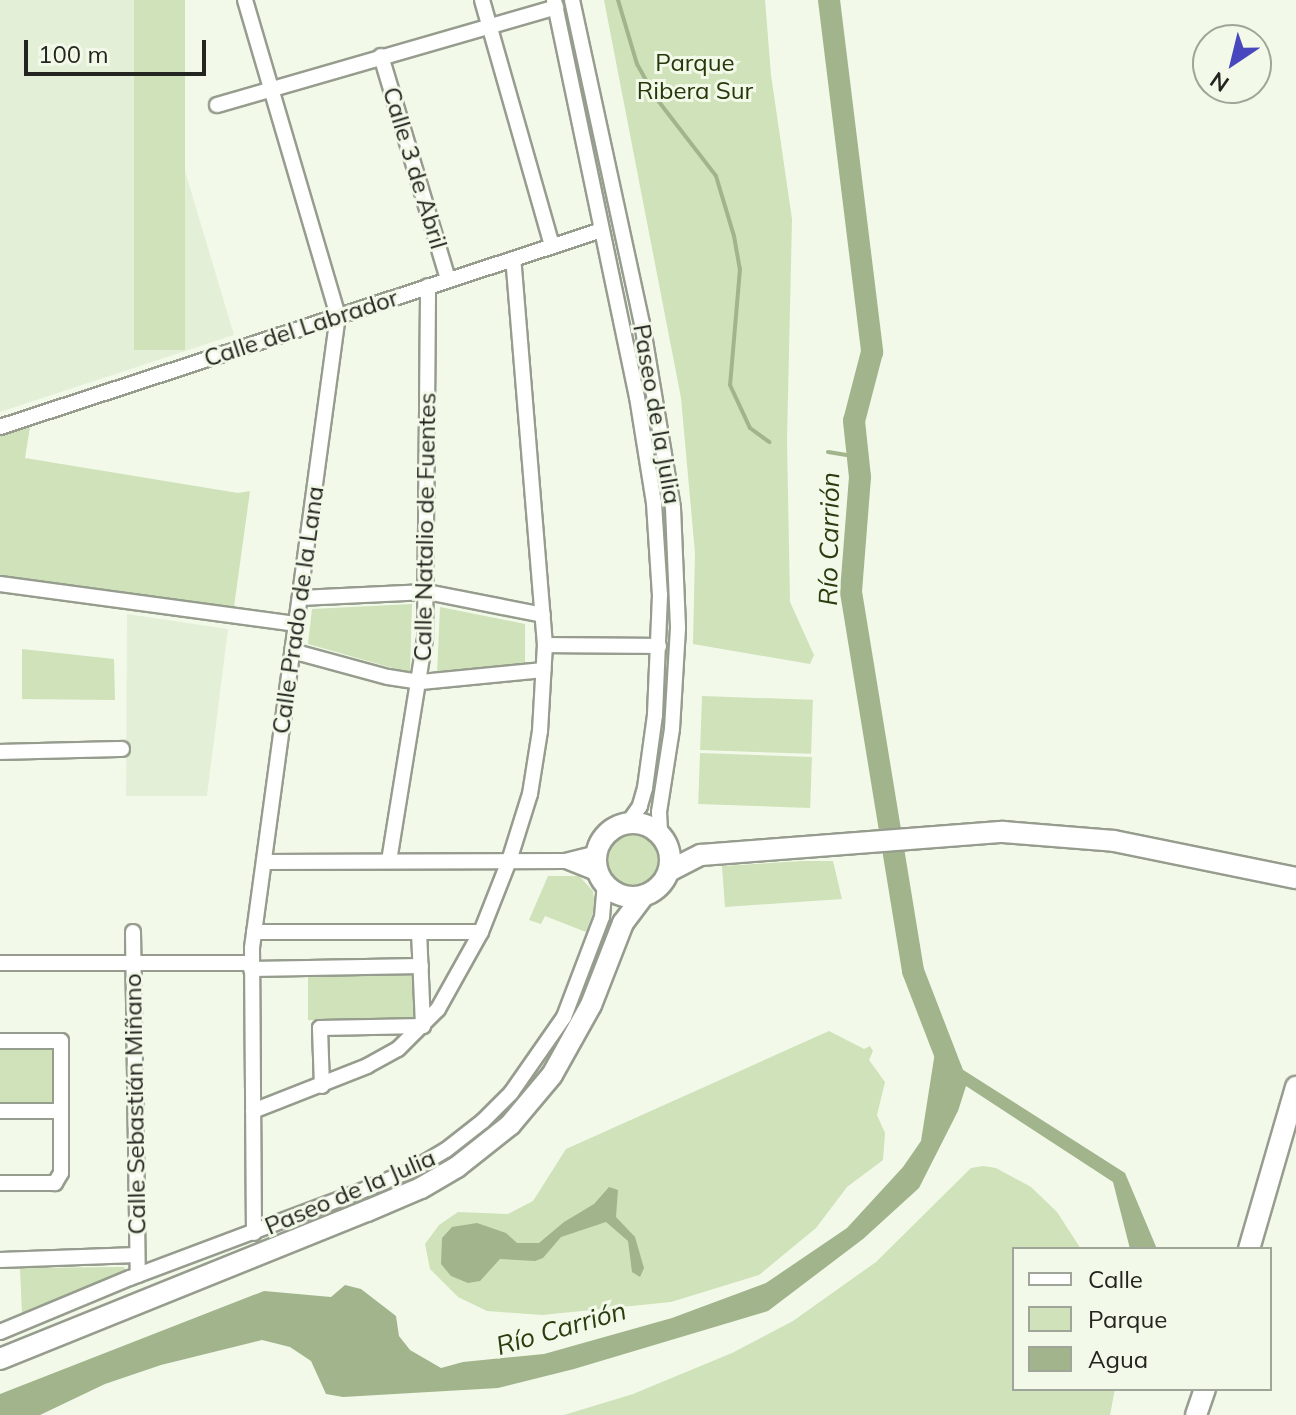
<!DOCTYPE html>
<meta charset="utf-8">
<style>
body{margin:0}
#map{position:relative;width:1296px;height:1415px;overflow:hidden;background:#f2f9e9;font-family:Mulish,sans-serif}
div>[style]{position:absolute}
.built>*{inset:0;background:#e4efd8}
.green>*{inset:0;background:#cfe2ba;transform-origin:0 0}
.round{border-radius:50%}
.water>*{inset:0;background:#a2b48c}
.stream>*{height:4px;margin:-2px;padding:0 2px;transform-origin:2px;border-radius:2px;background:#a2b48c}
.river>*{height:22px;margin:-11px;padding:0 11px;transform-origin:11px;border-radius:11px;background:#a2b48c}
.roads{filter:drop-shadow(2px 0 #969d8e) drop-shadow(-2px 0 #969d8e) drop-shadow(0 2px #969d8e) drop-shadow(0 -2px #969d8e)}
.street>*{height:14px;margin:-7px;padding:0 7px;transform-origin:7px;border-radius:7px;background:#fff}
.secondary>*{height:20px;margin:-10px;padding:0 10px;transform-origin:10px;border-radius:10px;background:#fff}
.secondary>.ring{margin:-10px;padding:0;box-sizing:content-box;background:none;border:20px solid #fff;border-radius:50%}
span{translate:-50% -50%;white-space:nowrap;text-align:center;line-height:1.15;-webkit-text-stroke:6px #f2f9e9;paint-order:stroke}
.park-label{font-size:24px;color:#263809}
.street-label{font-size:24px;color:#232620}
.water-label{font-size:26px;color:#2b3d0f;font-style:italic}
.legend{position:absolute;left:1012px;top:1247px;width:260px;height:144px;box-sizing:border-box;background:#f2f9e9;border:2px solid #9fa599;margin:0;padding:10px 14px;list-style:none;font-size:24px;color:#232620}
.legend li{display:flex;align-items:center;gap:16px;height:40px}
.legend b{width:40px;border:2px solid #9fa599}
.north{position:absolute;left:1192px;top:24px;width:80px;height:80px;box-sizing:border-box;background:#f2f9e9;border:2px solid #9fa599;border-radius:50%;rotate:215deg;font-size:22px;font-weight:700;line-height:32px;text-align:center;color:#232620}
.north::after{content:'';display:block;margin:auto;width:28px;height:36px;background:#4947bd;clip-path:polygon(50% 0,100% 100%,50% 72%,0 100%)}
.scale{position:absolute;left:24px;top:40px;width:182px;height:36px;box-sizing:border-box;border:4px solid #232620;border-top:0;padding-left:10px;font-size:24px;line-height:28px;white-space:nowrap;color:#232620;-webkit-text-stroke:6px #f2f9e9;paint-order:stroke}
</style>
<div id="map">
<div class="built">
<i style="clip-path:polygon(0 0,134px 0,234px 335px,0 412px)"></i>
<i style="clip-path:polygon(127px 614px,228px 629px,207px 796px,126px 796px)"></i>
</div>
<div class="green">
<i style="left:134px;top:0;width:51px;height:350px"></i>
<i style="clip-path:polygon(604px 0,765px 0,771px 75px,792px 219px,787px 440px,790px 602px,814px 655px,810px 664px,693px 644px,695px 553px,681px 398px)"></i>
<i style="clip-path:polygon(25px 419px,30px 427px,25px 458px,238px 493px,250px 491px,233px 614px,0 584px,0 427px)"></i>
<i style="clip-path:polygon(412px 604px,410px 673px,308px 644px,312px 609px)"></i>
<i style="clip-path:polygon(440px 607px,525px 624px,525px 663px,437px 674px)"></i>
<i style="clip-path:polygon(22px 649px,114px 659px,115px 700px,22px 699px)"></i>
<i style="left:702px;top:696px;width:111px;height:54px;rotate:2deg"></i>
<i style="left:700px;top:753px;width:112px;height:51px;rotate:2deg"></i>
<i class="round" style="left:596px;top:823px;width:74px;height:74px"></i>
<i style="clip-path:polygon(802px 861px,833px 861px,842px 899px,725px 907px,722px 866px)"></i>
<i style="clip-path:polygon(548px 876px,579px 876px,593px 891px,595px 907px,586px 932px,545px 916px,541px 924px,529px 920px)"></i>
<i style="left:413px;top:975px;width:45px;height:105px;rotate:90deg"></i>
<i style="clip-path:polygon(829px 1031px,864px 1049px,870px 1046px,873px 1051px,869px 1060px,885px 1082px,877px 1115px,885px 1133px,883px 1160px,847px 1187px,816px 1228px,759px 1275px,671px 1302px,542px 1315px,487px 1311px,458px 1297px,430px 1269px,425px 1244px,439px 1225px,458px 1212px,508px 1214px,533px 1201px,566px 1149px)"></i>
<i style="left:0;top:1046px;width:54px;height:56px"></i>
<i style="clip-path:polygon(983px 1166px,996px 1168px,1031px 1187px,1057px 1212px,1081px 1249px,1014px 1249px,1014px 1389px,1115px 1389px,1110px 1415px,564px 1415px,633px 1394px,732px 1353px,793px 1321px,876px 1262px,971px 1168px)"></i>
<i style="clip-path:polygon(124px 1267px,126px 1272px,22px 1313px,20px 1268px)"></i>
</div>
<div class="water">
<i style="clip-path:polygon(935px 1052px,1125px 1173px,1157px 1249px,1130px 1249px,1113px 1182px,966px 1086px,958px 1111px,919px 1188px,863px 1239px,768px 1311px,574px 1369px,498px 1388px,343px 1397px,326px 1394px,311px 1361px,290px 1347px,262px 1340px,161px 1365px,105px 1384px,40px 1415px,0 1415px,0 1394px,264px 1291px,331px 1297px,345px 1285px,361px 1289px,396px 1316px,399px 1336px,410px 1350px,441px 1368px,463px 1362px,544px 1354px,672px 1318px,766px 1283px,847px 1228px,903px 1167px,921px 1141px)"></i>
<i style="clip-path:polygon(609px 1187px,618px 1190px,616px 1217px,635px 1237px,644px 1268px,640px 1277px,632px 1272px,628px 1241px,606px 1222px,561px 1237px,543px 1258px,535px 1261px,500px 1259px,480px 1281px,468px 1283px,451px 1276px,441px 1264px,442px 1238px,452px 1227px,477px 1223px,506px 1233px,517px 1243px,539px 1243px,564px 1222px,594px 1204px)"></i>
</div>
<div class="stream">
<i style="left:618px;top:0;width:67px;rotate:73.5deg"></i>
<i style="left:637px;top:64px;width:39px;rotate:61deg"></i>
<i style="left:656px;top:98px;width:98px;rotate:52.4deg"></i>
<i style="left:716px;top:176px;width:63px;rotate:73.3deg"></i>
<i style="left:734px;top:236px;width:34px;rotate:80deg"></i>
<i style="left:740px;top:269px;width:116px;rotate:94.9deg"></i>
<i style="left:730px;top:385px;width:47px;rotate:65.1deg"></i>
<i style="left:750px;top:428px;width:24px;rotate:36deg"></i>
<i style="left:828px;top:452px;width:30px;rotate:9deg"></i>
</div>
<div class="river">
<i style="left:829px;top:0;width:355px;rotate:83deg"></i>
<i style="left:872px;top:352px;width:71px;rotate:104.6deg"></i>
<i style="left:854px;top:421px;width:56px;rotate:83.9deg"></i>
<i style="left:860px;top:477px;width:115px;rotate:94.5deg"></i>
<i style="left:851px;top:592px;width:384px;rotate:80.7deg"></i>
<i style="left:913px;top:971px;width:108px;rotate:68.9deg"></i>
<i style="left:952px;top:1072px;width:16px;rotate:104deg"></i>
</div>
<div class="roads">
<div class="street">
<i style="left:245px;top:0;width:328px;rotate:73.6deg"></i>
<i style="left:338px;top:315px;width:639px;rotate:97.74deg"></i>
<i style="left:252px;top:948px;width:285px;rotate:89.6deg"></i>
<i style="left:482px;top:0;width:256px;rotate:74.1deg"></i>
<i style="left:554px;top:0;width:406px;rotate:78.2deg"></i>
<i style="left:637px;top:397px;width:107px;rotate:80.9deg"></i>
<i style="left:654px;top:503px;width:92px;rotate:86.3deg"></i>
<i style="left:660px;top:595px;width:120px;rotate:92.4deg"></i>
<i style="left:655px;top:715px;width:74px;rotate:97.8deg"></i>
<i style="left:645px;top:788px;width:19px;rotate:106deg"></i>
<i style="left:640px;top:806px;width:19px;rotate:125deg"></i>
<i style="left:572px;top:0;width:330px;rotate:77.8deg"></i>
<i style="left:642px;top:323px;width:188px;rotate:80.5deg"></i>
<i style="left:673px;top:508px;width:120px;rotate:87.6deg"></i>
<i style="left:678px;top:628px;width:101px;rotate:93.4deg"></i>
<i style="left:672px;top:729px;width:84px;rotate:98.9deg"></i>
<i style="left:659px;top:812px;width:22px;rotate:87deg"></i>
<i style="left:381px;top:56px;width:234px;rotate:73.3deg"></i>
<i style="left:217px;top:105px;width:353px;rotate:-16.1deg"></i>
<i style="left:0;top:427px;width:633px;rotate:-18.12deg"></i>
<i style="left:0;top:584px;width:298px;rotate:7.7deg"></i>
<i style="left:300px;top:598px;width:127px;rotate:-2.7deg"></i>
<i style="left:427px;top:592px;width:118px;rotate:11.2deg"></i>
<i style="left:545px;top:645px;width:114px;rotate:0.5deg"></i>
<i style="left:292px;top:651px;width:99px;rotate:15.2deg"></i>
<i style="left:388px;top:677px;width:33px;rotate:9deg"></i>
<i style="left:421px;top:682px;width:123px;rotate:-5.6deg"></i>
<i style="left:0;top:752px;width:122px;rotate:-1.4deg"></i>
<i style="left:389px;top:861px;width:225px;rotate:-80.8deg"></i>
<i style="left:425px;top:639px;width:353px;rotate:-89.5deg"></i>
<i style="left:566px;top:861px;width:35px;rotate:22deg"></i>
<i style="left:264px;top:862px;width:301px;rotate:-0.2deg"></i>
<i style="left:565px;top:861px;width:32px;rotate:-14deg"></i>
<i style="left:133px;top:932px;width:343px;rotate:89.2deg"></i>
<i style="left:254px;top:932px;width:227px"></i>
<i style="left:0;top:963px;width:251px"></i>
<i style="left:251px;top:969px;width:170px;rotate:-1deg"></i>
<i style="left:0;top:1041px;width:61px"></i>
<i style="left:61px;top:1041px;width:132px;rotate:90deg"></i>
<i style="left:61px;top:1173px;width:12px;rotate:121deg"></i>
<i style="left:55px;top:1183px;width:55px;rotate:180deg"></i>
<i style="left:322px;top:1086px;width:58px;rotate:-92deg"></i>
<i style="left:320px;top:1028px;width:103px;rotate:-1.1deg"></i>
<i style="left:423px;top:1026px;width:94px;rotate:-92.4deg"></i>
<i style="left:0;top:1111px;width:59px"></i>
<i style="left:253px;top:1111px;width:123px;rotate:-21.5deg"></i>
<i style="left:367px;top:1066px;width:35px;rotate:-29deg"></i>
<i style="left:398px;top:1049px;width:57px;rotate:-45deg"></i>
<i style="left:438px;top:1009px;width:88px;rotate:-60.8deg"></i>
<i style="left:481px;top:932px;width:76px;rotate:-68.5deg"></i>
<i style="left:509px;top:861px;width:70px;rotate:-72.6deg"></i>
<i style="left:530px;top:794px;width:64px;rotate:-81deg"></i>
<i style="left:540px;top:731px;width:86px;rotate:-86.7deg"></i>
<i style="left:545px;top:645px;width:387px;rotate:-94.7deg"></i>
<i style="left:0;top:1260px;width:137px;rotate:-2.1deg"></i>
<i style="left:0;top:1332px;width:141px;rotate:-22.6deg"></i>
<i style="left:130px;top:1278px;width:245px;rotate:-20.6deg"></i>
<i style="left:359px;top:1192px;width:60px;rotate:-22.7deg"></i>
<i style="left:414px;top:1169px;width:37px;rotate:-31deg"></i>
<i style="left:446px;top:1150px;width:47px;rotate:-38.1deg"></i>
<i style="left:483px;top:1121px;width:40px;rotate:-45deg"></i>
<i style="left:511px;top:1093px;width:93px;rotate:-55.1deg"></i>
<i style="left:564px;top:1017px;width:107px;rotate:-69.2deg"></i>
<i style="left:602px;top:917px;width:33px;rotate:-85deg"></i>
</div>
<div class="secondary">
<i class="ring" style="left:596px;top:823px;width:54px;height:54px"></i>
<i style="left:669px;top:871px;width:36px;rotate:-27deg"></i>
<i style="left:701px;top:855px;width:303px;rotate:-4.4deg"></i>
<i style="left:1003px;top:832px;width:111px;rotate:4.6deg"></i>
<i style="left:1114px;top:841px;width:186px;rotate:11.5deg"></i>
<i style="left:1249px;top:1249px;width:169px;rotate:-73.8deg"></i>
<i style="left:0;top:1359px;width:396px;rotate:-22deg"></i>
<i style="left:367px;top:1211px;width:59px;rotate:-23.1deg"></i>
<i style="left:421px;top:1188px;width:42px;rotate:-30.3deg"></i>
<i style="left:457px;top:1167px;width:68px;rotate:-38.4deg"></i>
<i style="left:510px;top:1125px;width:65px;rotate:-50deg"></i>
<i style="left:552px;top:1075px;width:80px;rotate:-60.9deg"></i>
<i style="left:591px;top:1005px;width:88px;rotate:-68.7deg"></i>
<i style="left:623px;top:923px;width:35px;rotate:-53deg"></i>
<i style="left:1196px;top:1415px;width:28px;rotate:-71deg"></i>
</div>
</div>
<div class="park-label">
<span style="left:695px;top:77px">Parque<br>Ribera Sur</span>
</div>
<div class="street-label">
<span style="left:415px;top:168px;rotate:73deg">Calle 3 de Abril</span>
<span style="left:301px;top:328px;rotate:-18deg">Calle del Labrador</span>
<span style="left:657px;top:414px;rotate:80deg">Paseo de la Julia</span>
<span style="left:425px;top:527px;rotate:-89deg">Calle Natalio de Fuentes</span>
<span style="left:298px;top:610px;rotate:-82deg">Calle Prado de la Lana</span>
<span style="left:135px;top:1104px;rotate:-91deg">Calle Sebastián Miñano</span>
<span style="left:350px;top:1192px;rotate:-23deg">Paseo de la Julia</span>
</div>
<div class="water-label">
<span style="left:829px;top:539px;rotate:-89deg">Río Carrión</span>
<span style="left:561px;top:1328px;rotate:-16deg">Río Carrión</span>
</div>
<ul class="legend">
<li><b style="height:10px;background:#fff"></b>Calle</li>
<li><b style="height:22px;background:#cfe2ba"></b>Parque</li>
<li><b style="height:22px;background:#a2b48c"></b>Agua</li>
</ul>
<div class="north">N</div>
<div class="scale">100 m</div>
</div>
